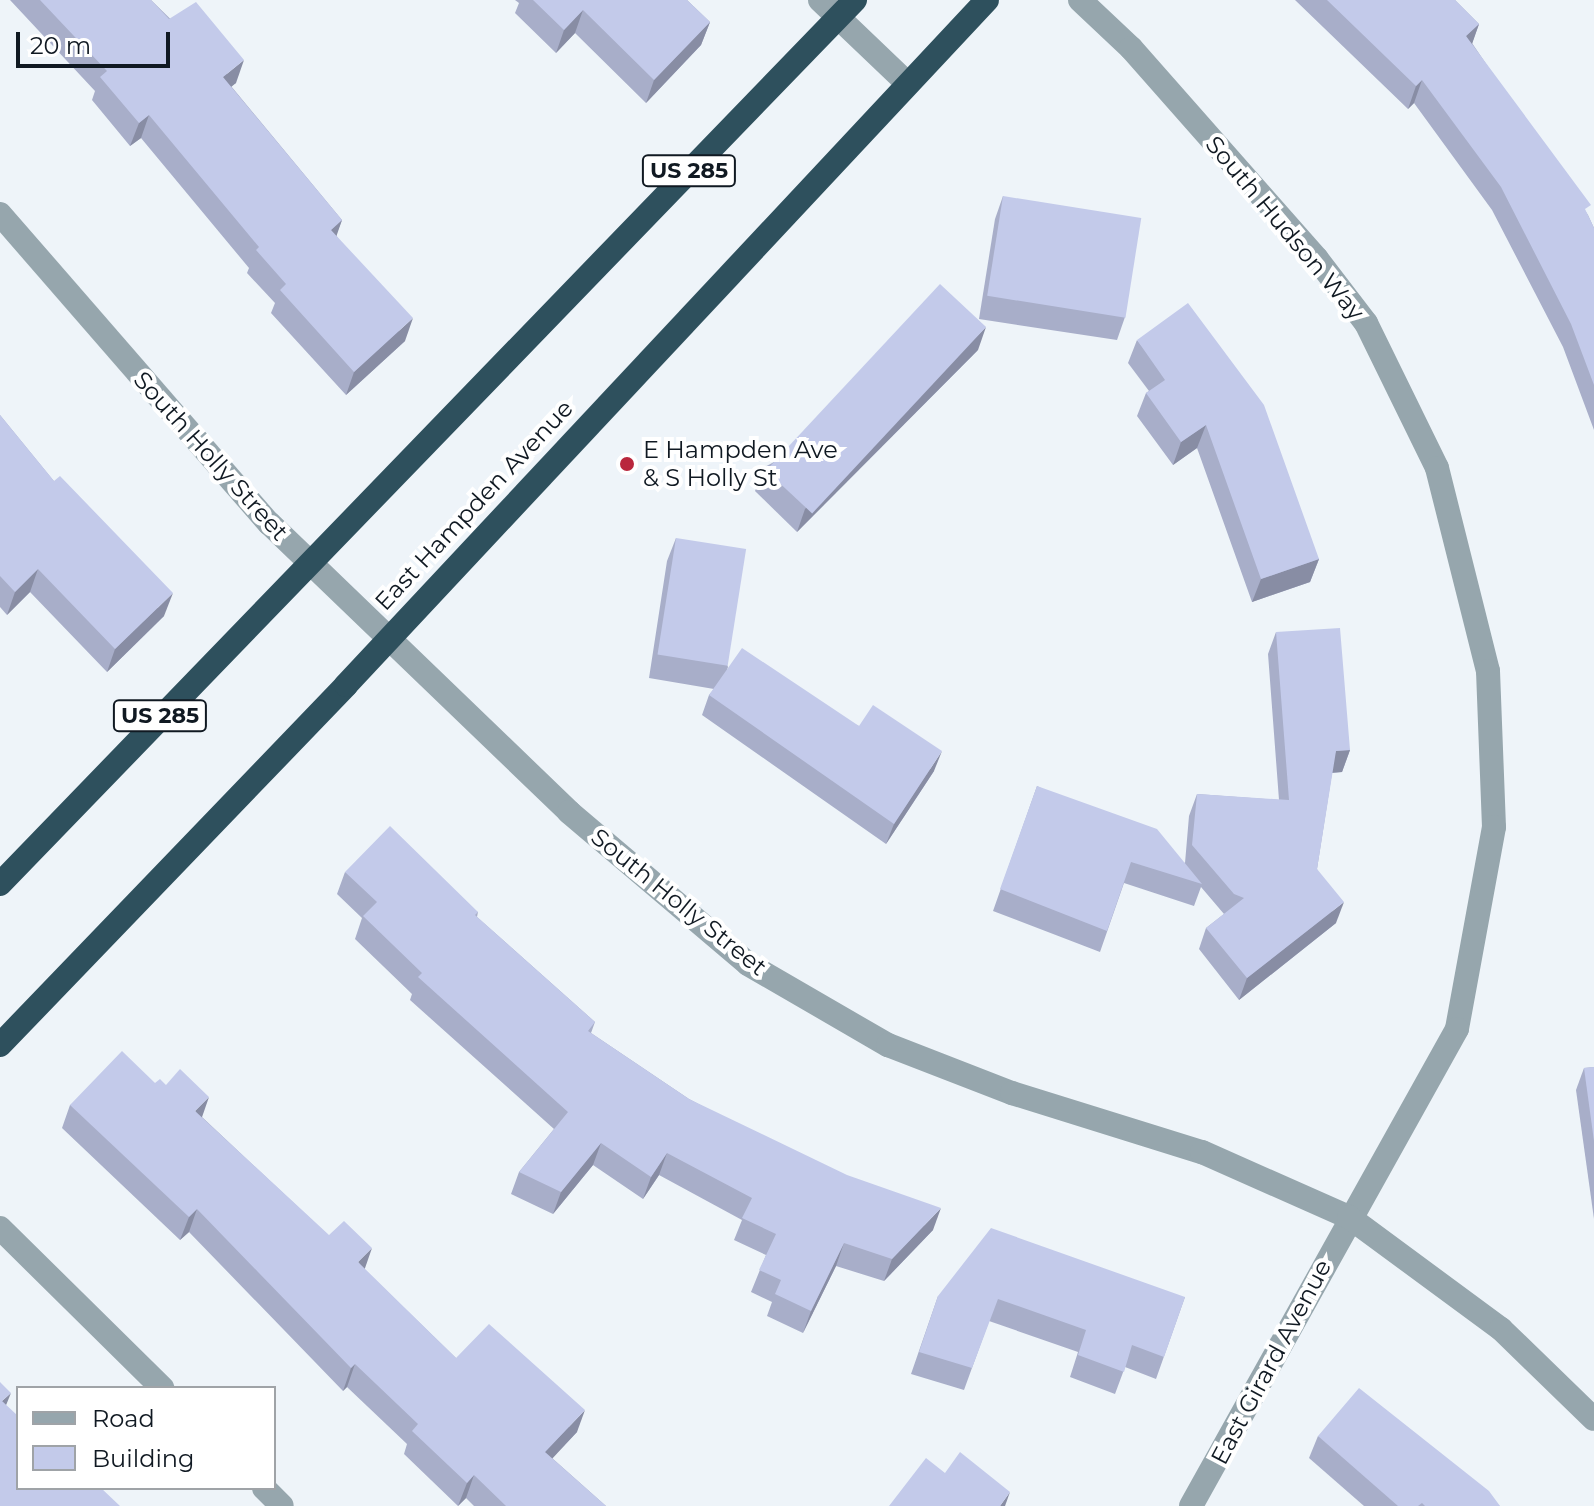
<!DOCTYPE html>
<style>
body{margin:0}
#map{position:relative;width:1594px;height:1506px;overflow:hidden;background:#eef4f9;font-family:Montserrat,sans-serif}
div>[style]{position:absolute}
.minor>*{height:24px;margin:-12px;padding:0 12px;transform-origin:12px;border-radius:12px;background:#96a6ad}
.highway>*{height:24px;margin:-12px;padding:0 12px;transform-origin:12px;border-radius:12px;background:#2e505d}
.wall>*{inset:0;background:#a8aec9}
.shaded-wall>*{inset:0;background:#888da4}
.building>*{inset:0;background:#c3caea;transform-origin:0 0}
.dots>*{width:22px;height:22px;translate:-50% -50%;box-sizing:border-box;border:4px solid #fff;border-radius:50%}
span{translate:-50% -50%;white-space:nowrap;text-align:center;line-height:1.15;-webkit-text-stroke:8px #fff;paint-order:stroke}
.shield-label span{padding:2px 6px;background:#fff;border:2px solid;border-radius:6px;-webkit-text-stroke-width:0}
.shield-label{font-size:22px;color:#101922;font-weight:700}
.street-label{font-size:24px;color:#101922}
.poi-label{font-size:24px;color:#101922}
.left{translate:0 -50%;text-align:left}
.legend{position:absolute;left:16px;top:1386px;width:260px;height:104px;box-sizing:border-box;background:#fff;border:2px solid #9fa3a7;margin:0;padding:10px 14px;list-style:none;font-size:24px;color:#101922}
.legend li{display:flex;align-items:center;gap:16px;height:40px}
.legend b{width:40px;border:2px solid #9fa3a7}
.scale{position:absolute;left:16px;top:32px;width:154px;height:36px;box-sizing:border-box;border:4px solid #101922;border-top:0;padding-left:10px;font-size:24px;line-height:28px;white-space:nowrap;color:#101922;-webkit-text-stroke:6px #fff;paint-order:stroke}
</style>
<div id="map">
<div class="minor">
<i style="left:820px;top:0;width:120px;rotate:43.7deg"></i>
<i style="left:1080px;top:0;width:70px;rotate:43.3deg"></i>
<i style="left:1131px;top:48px;width:281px;rotate:48.6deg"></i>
<i style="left:1317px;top:259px;width:81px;rotate:52.6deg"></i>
<i style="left:1366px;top:323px;width:161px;rotate:63.9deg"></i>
<i style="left:1437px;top:468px;width:209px;rotate:75.9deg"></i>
<i style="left:1488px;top:671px;width:156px;rotate:87.8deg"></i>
<i style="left:1494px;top:827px;width:205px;rotate:100.4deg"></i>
<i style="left:1457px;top:1029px;width:546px;rotate:119.15deg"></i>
<i style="left:0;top:214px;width:410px;rotate:49deg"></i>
<i style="left:269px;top:523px;width:417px;rotate:43.9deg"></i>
<i style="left:569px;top:812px;width:235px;rotate:40.3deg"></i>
<i style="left:748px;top:964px;width:162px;rotate:30.1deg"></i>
<i style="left:888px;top:1045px;width:133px;rotate:21.2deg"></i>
<i style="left:1012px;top:1093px;width:199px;rotate:17.3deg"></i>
<i style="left:1202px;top:1152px;width:161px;rotate:23.9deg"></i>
<i style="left:1349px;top:1217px;width:189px;rotate:36.4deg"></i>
<i style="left:1501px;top:1329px;width:129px;rotate:44.1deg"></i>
<i style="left:0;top:1228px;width:228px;rotate:44.6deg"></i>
<i style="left:264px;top:1488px;width:25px;rotate:45deg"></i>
</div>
<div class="highway">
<i style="left:0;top:884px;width:1230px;rotate:-45.96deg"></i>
<i style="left:0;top:1045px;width:499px;rotate:-46.1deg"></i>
<i style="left:346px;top:685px;width:938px;rotate:-46.9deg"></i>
</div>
<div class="wall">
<i style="clip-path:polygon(10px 0,151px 0,236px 83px,231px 86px,342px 220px,336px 235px,405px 341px,346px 395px,271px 313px,275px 303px,247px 273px,249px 268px,141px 138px,130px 146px,92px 100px,95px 91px)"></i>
<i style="clip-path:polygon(515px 0,687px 0,710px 22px,701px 45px,646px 103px,575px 33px,556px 53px,515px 13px,519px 3px)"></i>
<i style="clip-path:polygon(1295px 0,1455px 0,1479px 24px,1472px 43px,1588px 215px,1594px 228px,1594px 430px,1563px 347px,1492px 210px,1414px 103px,1408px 109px)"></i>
<i style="clip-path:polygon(1003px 196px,1125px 317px,1117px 340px,979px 319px,995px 219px)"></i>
<i style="clip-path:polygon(1137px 340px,1319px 559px,1310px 582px,1252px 602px,1197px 448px,1173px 465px,1137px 416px,1146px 393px,1149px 391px,1128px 363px)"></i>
<i style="clip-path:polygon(978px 350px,797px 532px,755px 491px,763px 468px)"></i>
<i style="clip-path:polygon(0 415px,164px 616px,107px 672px,30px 592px,7px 615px,0 607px)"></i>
<i style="clip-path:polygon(676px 538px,728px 667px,727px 670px,859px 726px,934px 771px,886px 844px,702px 715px,709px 695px,714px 689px,649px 678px,667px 561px)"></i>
<i style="clip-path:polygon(1276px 632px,1350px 750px,1342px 772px,1332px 773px,1317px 869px,1336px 923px,1239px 1000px,1199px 949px,1206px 928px,1224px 914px,1201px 887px,1194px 906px,1124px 883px,1100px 952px,993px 911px,1037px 786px,1185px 863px,1189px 816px,1197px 794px,1279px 800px,1268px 654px)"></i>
<i style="clip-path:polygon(345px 872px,478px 912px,477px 917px,595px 1022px,591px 1033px,689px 1099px,933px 1230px,884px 1281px,836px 1266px,803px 1333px,767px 1316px,772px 1302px,751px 1292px,766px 1255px,734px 1240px,742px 1220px,659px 1175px,643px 1199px,593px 1165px,553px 1214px,511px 1194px,519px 1172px,554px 1129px,410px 1000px,412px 994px,355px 939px,362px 918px,337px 894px)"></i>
<i style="clip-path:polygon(1594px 1067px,1594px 1219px,1576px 1090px,1584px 1068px)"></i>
<i style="clip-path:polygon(155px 1083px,202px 1117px,364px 1269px,456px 1358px,577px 1432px,552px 1458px,606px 1506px,474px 1506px,466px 1498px,458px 1506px,404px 1454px,407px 1444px,347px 1387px,343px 1391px,189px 1232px,180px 1240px,62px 1128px,70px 1105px)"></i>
<i style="clip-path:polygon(938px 1296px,1185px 1297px,1156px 1379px,1125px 1367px,1115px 1394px,1070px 1377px,1078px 1352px,989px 1321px,964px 1390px,911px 1374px)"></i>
<i style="clip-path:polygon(1318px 1436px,1500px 1506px,1364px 1506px,1309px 1458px)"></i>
</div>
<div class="shaded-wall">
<i style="clip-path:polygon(583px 10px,575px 33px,556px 53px,564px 30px)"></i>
<i style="clip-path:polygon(710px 22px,701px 45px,646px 103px,654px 80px)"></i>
<i style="clip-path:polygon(1479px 24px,1471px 47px,1466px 36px)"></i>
<i style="clip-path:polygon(244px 60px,236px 83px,215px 100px,223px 77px)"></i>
<i style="clip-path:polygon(1422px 80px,1414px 103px,1408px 109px,1416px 86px)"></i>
<i style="clip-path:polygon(149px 115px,141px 138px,130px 146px,139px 123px)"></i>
<i style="clip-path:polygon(342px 220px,334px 243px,331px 230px)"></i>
<i style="clip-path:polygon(413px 318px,405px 341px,346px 395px,354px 372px)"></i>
<i style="clip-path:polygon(986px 327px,978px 350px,797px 532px,805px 509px)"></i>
<i style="clip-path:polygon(1206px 425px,1197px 448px,1173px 465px,1181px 442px)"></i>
<i style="clip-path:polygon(1319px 559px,1310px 582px,1252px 602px,1261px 579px)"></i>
<i style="clip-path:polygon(38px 569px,30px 592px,7px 615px,15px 592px)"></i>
<i style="clip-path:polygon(173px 593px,164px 616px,107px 672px,115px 649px)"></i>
<i style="clip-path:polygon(1350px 750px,1342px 772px,1328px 773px,1336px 751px)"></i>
<i style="clip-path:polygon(942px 751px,934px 771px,886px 844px,894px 824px)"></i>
<i style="clip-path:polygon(1344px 902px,1336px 923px,1239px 1000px,1247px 978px)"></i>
<i style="clip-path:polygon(209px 1097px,201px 1120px,195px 1111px)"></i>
<i style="clip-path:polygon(601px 1143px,593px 1165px,553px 1214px,561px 1192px)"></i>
<i style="clip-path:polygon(667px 1153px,659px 1175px,643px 1199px,651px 1177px)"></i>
<i style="clip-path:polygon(941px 1208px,933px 1230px,884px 1281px,892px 1259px)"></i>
<i style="clip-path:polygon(197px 1209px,189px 1232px,180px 1240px,189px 1217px)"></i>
<i style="clip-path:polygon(844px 1243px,836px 1266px,803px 1333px,811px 1311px)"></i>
<i style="clip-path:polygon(372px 1248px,364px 1271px,358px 1262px)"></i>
<i style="clip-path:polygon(355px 1364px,347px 1387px,343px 1391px,351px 1368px)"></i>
<i style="clip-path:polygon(11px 1393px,2px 1415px,2px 1401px)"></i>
<i style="clip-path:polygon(585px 1410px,577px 1432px,537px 1475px,545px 1452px)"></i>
<i style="clip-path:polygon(474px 1475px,466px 1498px,458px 1506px,467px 1483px)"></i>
<i style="clip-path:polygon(1010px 1492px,1005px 1506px,1000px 1506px)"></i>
</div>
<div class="building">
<i style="clip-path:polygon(40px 0,151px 0,169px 19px,196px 2px,244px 60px,223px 77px,342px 220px,331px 230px,413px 318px,354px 372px,280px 290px,286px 284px,256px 250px,259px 247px,149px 115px,139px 123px,100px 77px,107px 71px)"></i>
<i style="clip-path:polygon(533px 0,687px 0,710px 22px,654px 80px,583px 10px,564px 30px)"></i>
<i style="clip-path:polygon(1327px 0,1455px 0,1479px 24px,1466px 36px,1591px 205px,1585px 209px,1594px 228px,1594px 385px,1571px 324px,1501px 187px,1422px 80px,1416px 86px)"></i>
<i style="left:1003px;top:196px;width:140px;height:101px;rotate:9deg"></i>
<i style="left:940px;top:284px;width:63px;height:255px;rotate:43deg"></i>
<i style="clip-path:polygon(1188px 303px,1264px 405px,1319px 559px,1261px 579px,1206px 425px,1181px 442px,1146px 393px,1165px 380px,1137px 340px)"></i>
<i style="clip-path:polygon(0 415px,54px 481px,60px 476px,173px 593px,115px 649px,38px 569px,15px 592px,0 576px)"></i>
<i style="left:676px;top:538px;width:71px;height:118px;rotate:9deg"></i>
<i style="clip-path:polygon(1340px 628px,1350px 750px,1336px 751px,1317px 869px,1344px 902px,1247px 978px,1206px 928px,1244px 898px,1234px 894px,1192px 845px,1197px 794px,1289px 800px,1276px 632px)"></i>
<i style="clip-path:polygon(742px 648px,859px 726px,873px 705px,942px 751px,894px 824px,709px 695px)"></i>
<i style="clip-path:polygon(1037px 786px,1157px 829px,1202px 884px,1131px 862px,1107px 931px,1000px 889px)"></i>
<i style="clip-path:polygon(390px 826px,478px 912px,475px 915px,595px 1022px,588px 1031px,689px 1099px,847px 1175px,941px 1208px,892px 1259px,844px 1243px,811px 1311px,775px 1294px,781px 1280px,759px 1270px,776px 1234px,742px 1218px,752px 1198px,667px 1153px,651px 1177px,601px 1143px,561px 1192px,519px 1172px,568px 1112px,418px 977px,422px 973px,363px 916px,377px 902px,345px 872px)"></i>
<i style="clip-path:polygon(122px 1051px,155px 1083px,160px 1079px,166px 1085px,180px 1069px,209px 1097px,195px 1111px,329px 1235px,344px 1221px,372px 1248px,358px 1262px,456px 1358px,489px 1324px,585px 1410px,545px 1452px,606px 1506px,506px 1506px,474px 1475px,467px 1483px,412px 1431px,418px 1424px,355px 1364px,351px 1368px,197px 1209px,189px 1217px,70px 1105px)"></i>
<i style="clip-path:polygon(1594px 1067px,1594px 1141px,1584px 1068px)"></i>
<i style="clip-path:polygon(991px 1228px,1185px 1297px,1164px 1357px,1132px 1345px,1124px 1372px,1078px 1355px,1086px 1330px,998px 1299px,972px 1368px,919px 1352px,938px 1296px)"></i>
<i style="clip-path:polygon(0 1382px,11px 1393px,2px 1401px,18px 1416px,18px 1488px,101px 1488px,120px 1506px,0 1506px)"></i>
<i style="clip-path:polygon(1359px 1388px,1489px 1491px,1500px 1506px,1425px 1506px,1422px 1503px,1418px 1506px,1398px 1506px,1318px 1436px)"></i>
<i style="clip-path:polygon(960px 1452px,1010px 1492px,1000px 1506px,889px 1506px,926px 1458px,945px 1473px)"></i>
</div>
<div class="dots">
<i style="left:627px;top:464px;background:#b9273d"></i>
</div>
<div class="shield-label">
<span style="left:689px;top:171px">US 285</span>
<span style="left:160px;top:716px">US 285</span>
</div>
<div class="street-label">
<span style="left:1285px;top:228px;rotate:50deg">South Hudson Way</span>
<span style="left:211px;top:456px;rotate:48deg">South Holly Street</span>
<span style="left:474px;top:505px;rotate:-47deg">East Hampden Avenue</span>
<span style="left:679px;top:902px;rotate:39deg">South Holly Street</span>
<span style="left:1271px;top:1362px;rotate:-62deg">East Girard Avenue</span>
</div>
<div class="poi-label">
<span class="left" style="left:643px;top:464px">E Hampden Ave<br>&amp; S Holly St</span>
</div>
<ul class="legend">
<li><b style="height:10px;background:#96a6ad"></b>Road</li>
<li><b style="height:22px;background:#c3caea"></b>Building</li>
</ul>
<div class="scale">20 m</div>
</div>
